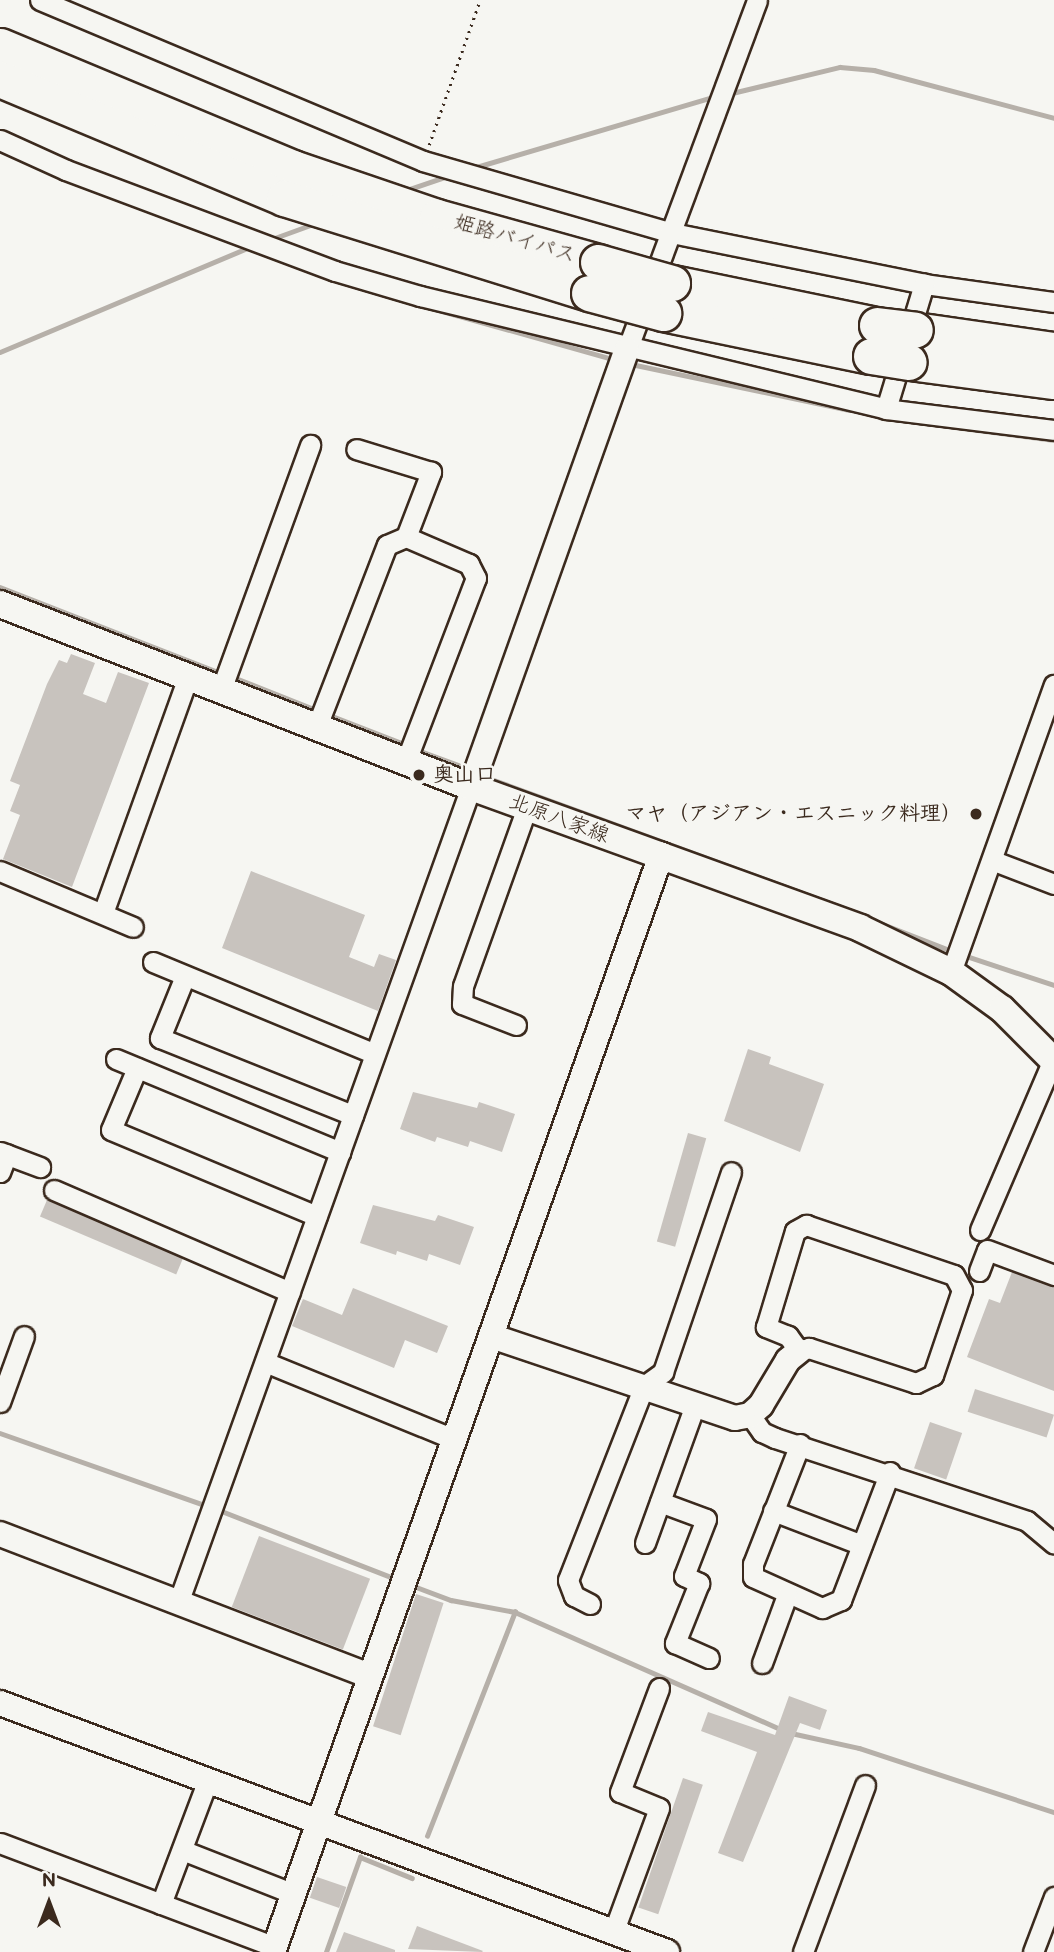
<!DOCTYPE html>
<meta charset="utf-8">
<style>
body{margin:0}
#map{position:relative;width:1054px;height:1952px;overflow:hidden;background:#f6f6f2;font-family:"Balsamiq Sans","Klee One",sans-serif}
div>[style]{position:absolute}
.stream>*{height:4.5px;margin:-2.25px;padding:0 2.25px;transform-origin:2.25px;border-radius:2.25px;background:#b6b0a9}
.building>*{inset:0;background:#c8c3be;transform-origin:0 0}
.path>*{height:2.5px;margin-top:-1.25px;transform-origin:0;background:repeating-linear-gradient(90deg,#3b2a1e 0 2px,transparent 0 7px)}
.roads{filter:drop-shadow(2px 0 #3b2a1e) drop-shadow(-2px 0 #3b2a1e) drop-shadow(0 2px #3b2a1e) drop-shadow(0 -2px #3b2a1e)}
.minor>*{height:19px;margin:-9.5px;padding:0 9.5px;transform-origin:9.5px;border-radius:9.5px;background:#f6f6f2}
.tertiary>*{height:24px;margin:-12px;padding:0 12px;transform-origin:12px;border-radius:12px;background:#f6f6f2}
.secondary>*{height:26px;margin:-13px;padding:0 13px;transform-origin:13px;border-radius:13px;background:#f6f6f2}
.motorway>*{height:35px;margin:-17.5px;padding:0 17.5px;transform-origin:17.5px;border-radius:17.5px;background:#f6f6f2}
.bridges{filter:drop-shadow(2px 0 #3b2a1e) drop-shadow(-2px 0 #3b2a1e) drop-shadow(0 2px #3b2a1e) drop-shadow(0 -2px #3b2a1e)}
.motorway-bridge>*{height:35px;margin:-17.5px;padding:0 17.5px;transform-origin:17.5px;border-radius:17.5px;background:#f6f6f2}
.dots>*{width:19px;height:19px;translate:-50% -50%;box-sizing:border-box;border:4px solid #f6f6f2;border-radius:50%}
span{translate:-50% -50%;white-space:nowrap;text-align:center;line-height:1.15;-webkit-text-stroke:5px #f6f6f2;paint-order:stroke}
.street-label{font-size:21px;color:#3b2a1e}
.poi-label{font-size:21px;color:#3b2a1e;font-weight:700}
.left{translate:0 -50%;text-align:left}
.right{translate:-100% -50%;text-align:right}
.north{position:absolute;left:14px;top:1868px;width:70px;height:70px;-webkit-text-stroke:5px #f6f6f2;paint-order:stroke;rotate:0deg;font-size:19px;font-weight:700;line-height:28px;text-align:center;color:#3b2a1e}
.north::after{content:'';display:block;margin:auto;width:24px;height:32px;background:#3b2a1e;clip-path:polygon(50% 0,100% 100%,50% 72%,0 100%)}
</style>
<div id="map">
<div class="stream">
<i style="left:728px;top:94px;width:115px;rotate:-13.6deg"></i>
<i style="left:840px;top:67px;width:34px;rotate:5deg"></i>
<i style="left:874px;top:70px;width:186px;rotate:14.9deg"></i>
<i style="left:473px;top:168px;width:250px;rotate:-16.5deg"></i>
<i style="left:407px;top:190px;width:43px;rotate:-18.9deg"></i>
<i style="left:272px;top:239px;width:47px;rotate:-20deg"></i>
<i style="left:385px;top:295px;width:240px;rotate:15.7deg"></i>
<i style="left:0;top:352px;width:271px;rotate:-22.8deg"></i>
<i style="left:631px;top:364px;width:223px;rotate:11.9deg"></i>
<i style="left:916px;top:422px;width:139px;rotate:7.4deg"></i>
<i style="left:0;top:587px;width:237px;rotate:21.3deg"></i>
<i style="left:233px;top:677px;width:92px;rotate:21.6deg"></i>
<i style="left:327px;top:714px;width:86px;rotate:21.2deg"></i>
<i style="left:415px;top:749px;width:46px;rotate:20.4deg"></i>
<i style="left:494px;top:780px;width:370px;rotate:20.1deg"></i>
<i style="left:875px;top:921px;width:83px;rotate:21.3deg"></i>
<i style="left:963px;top:955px;width:96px;rotate:18.2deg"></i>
<i style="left:0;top:1433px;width:219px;rotate:19.4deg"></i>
<i style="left:219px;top:1510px;width:190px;rotate:21.3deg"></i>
<i style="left:411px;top:1585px;width:43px;rotate:20.6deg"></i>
<i style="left:451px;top:1600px;width:65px;rotate:10.6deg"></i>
<i style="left:515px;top:1612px;width:293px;rotate:23.8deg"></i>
<i style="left:791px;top:1733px;width:70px;rotate:12.4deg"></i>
<i style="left:859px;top:1748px;width:205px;rotate:18.2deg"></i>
<i style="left:427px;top:1836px;width:241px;rotate:-68.6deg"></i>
<i style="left:326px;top:1952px;width:101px;rotate:-70.3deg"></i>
<i style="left:360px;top:1857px;width:56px;rotate:22deg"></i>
</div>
<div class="building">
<i style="clip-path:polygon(71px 654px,95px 663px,83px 694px,106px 703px,118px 672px,149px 683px,72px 887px,3px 859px,20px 815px,10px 811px,20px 785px,10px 781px,47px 684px,59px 660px,67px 663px)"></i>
<i style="clip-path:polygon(251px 871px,365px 915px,349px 957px,374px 967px,379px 954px,396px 960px,378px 1011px,222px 948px)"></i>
<i style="clip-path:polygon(748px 1049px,771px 1057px,769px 1064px,824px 1084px,800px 1152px,724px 1121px)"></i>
<i style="clip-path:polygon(413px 1092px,477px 1108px,479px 1102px,515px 1114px,502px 1152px,470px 1141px,468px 1147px,437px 1137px,435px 1142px,400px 1129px)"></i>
<i style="left:688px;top:1133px;width:19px;height:113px;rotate:16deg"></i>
<i style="left:47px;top:1200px;width:148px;height:18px;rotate:23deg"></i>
<i style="clip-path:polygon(373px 1205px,435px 1221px,438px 1215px,474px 1227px,460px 1265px,429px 1254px,427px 1261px,397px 1251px,396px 1255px,360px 1243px)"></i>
<i style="clip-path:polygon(1012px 1272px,1054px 1287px,1054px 1391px,967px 1357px,989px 1299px,1000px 1303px)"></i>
<i style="clip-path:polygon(353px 1288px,448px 1326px,437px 1353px,405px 1340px,394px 1368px,292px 1326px,303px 1299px,342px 1315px)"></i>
<i style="left:975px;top:1389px;width:83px;height:24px;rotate:18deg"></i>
<i style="left:930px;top:1422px;width:34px;height:49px;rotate:19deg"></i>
<i style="left:259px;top:1536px;width:119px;height:76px;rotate:21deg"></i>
<i style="left:416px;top:1594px;width:29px;height:139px;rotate:18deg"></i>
<i style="clip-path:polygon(789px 1696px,827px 1710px,820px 1730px,800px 1723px,743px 1862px,718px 1853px,757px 1752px,701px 1731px,708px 1712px,775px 1735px)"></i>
<i style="left:683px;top:1778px;width:21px;height:137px;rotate:19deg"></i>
<i style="left:317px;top:1877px;width:31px;height:22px;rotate:19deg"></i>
<i style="clip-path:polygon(417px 1926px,483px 1951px,482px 1952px,408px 1949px)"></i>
<i style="clip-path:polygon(344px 1932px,395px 1950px,395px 1952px,336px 1952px)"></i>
</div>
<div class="path">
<i style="left:429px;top:145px;width:154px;rotate:-70.6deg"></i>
</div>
<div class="roads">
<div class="minor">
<i style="left:40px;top:0;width:415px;rotate:22.8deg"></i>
<i style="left:423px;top:161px;width:259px;rotate:16.1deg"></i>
<i style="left:672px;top:233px;width:257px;rotate:11.4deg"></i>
<i style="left:924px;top:284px;width:131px;rotate:7.9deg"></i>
<i style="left:0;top:140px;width:72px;rotate:24.4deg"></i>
<i style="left:66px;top:170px;width:287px;rotate:20.6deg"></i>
<i style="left:335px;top:271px;width:89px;rotate:16.4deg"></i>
<i style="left:420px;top:296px;width:480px;rotate:13.6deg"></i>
<i style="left:886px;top:409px;width:169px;rotate:7.1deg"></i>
<i style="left:627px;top:350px;width:373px;rotate:-69.6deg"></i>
<i style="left:886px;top:409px;width:131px;rotate:-73.1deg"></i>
<i style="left:221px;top:690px;width:261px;rotate:-70deg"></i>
<i style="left:317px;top:726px;width:194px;rotate:-68.9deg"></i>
<i style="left:387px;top:545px;width:21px;rotate:-23deg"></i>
<i style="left:406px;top:537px;width:70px;rotate:-69deg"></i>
<i style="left:431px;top:472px;width:78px;rotate:-163deg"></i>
<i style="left:406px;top:761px;width:196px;rotate:-69.1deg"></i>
<i style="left:476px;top:578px;width:16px;rotate:-117deg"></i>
<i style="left:469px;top:564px;width:69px;rotate:-156.8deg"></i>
<i style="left:994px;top:861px;width:64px;rotate:21deg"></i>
<i style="left:0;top:871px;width:144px;rotate:22.8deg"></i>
<i style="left:103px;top:913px;width:251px;rotate:-70.2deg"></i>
<i style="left:153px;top:962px;width:240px;rotate:22.5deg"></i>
<i style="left:951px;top:972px;width:305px;rotate:-70.3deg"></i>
<i style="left:185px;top:976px;width:67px;rotate:112deg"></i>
<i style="left:160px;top:1038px;width:208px;rotate:21.8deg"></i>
<i style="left:516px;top:1025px;width:58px;rotate:-158.7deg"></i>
<i style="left:462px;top:1004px;width:18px;rotate:-87deg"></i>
<i style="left:463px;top:986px;width:190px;rotate:-70.3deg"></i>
<i style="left:116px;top:1059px;width:243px;rotate:22.5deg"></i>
<i style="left:137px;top:1068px;width:67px;rotate:112.8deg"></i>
<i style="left:111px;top:1130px;width:223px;rotate:22.7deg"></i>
<i style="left:0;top:1152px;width:43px;rotate:20.6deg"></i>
<i style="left:0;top:1172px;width:19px;rotate:-69deg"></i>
<i style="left:54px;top:1190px;width:257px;rotate:23.4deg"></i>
<i style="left:806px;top:1225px;width:156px;rotate:18.7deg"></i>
<i style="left:954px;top:1275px;width:17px;rotate:62deg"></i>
<i style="left:962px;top:1290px;width:90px;rotate:108.8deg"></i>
<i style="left:933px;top:1375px;width:19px;rotate:155deg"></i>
<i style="left:916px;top:1383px;width:113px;rotate:-161.9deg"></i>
<i style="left:809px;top:1348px;width:10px;rotate:163deg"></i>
<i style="left:799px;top:1351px;width:19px;rotate:-126deg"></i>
<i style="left:788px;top:1336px;width:24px;rotate:-158deg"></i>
<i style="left:766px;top:1327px;width:100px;rotate:-73.2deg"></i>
<i style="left:795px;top:1231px;width:13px;rotate:-29deg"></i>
<i style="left:980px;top:1230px;width:185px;rotate:-66.8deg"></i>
<i style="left:979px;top:1271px;width:22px;rotate:-69deg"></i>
<i style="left:987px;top:1250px;width:72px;rotate:20.5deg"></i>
<i style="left:265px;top:1362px;width:204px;rotate:22.2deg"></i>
<i style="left:0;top:1402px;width:70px;rotate:-70deg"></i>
<i style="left:750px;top:1415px;width:21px;rotate:55deg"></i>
<i style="left:762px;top:1432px;width:14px;rotate:25deg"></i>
<i style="left:775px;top:1438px;width:265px;rotate:18.2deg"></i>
<i style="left:1027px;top:1521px;width:35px;rotate:40deg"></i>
<i style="left:800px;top:1444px;width:129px;rotate:111.4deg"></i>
<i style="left:753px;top:1564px;width:13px;rotate:90deg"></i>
<i style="left:753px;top:1577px;width:76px;rotate:24.2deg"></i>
<i style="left:822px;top:1608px;width:21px;rotate:-23deg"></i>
<i style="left:841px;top:1600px;width:137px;rotate:-69.1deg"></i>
<i style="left:660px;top:1502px;width:49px;rotate:20.3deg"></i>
<i style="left:706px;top:1519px;width:61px;rotate:111.1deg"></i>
<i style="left:684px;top:1576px;width:17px;rotate:25deg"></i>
<i style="left:699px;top:1583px;width:65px;rotate:111.8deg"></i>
<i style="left:675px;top:1643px;width:37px;rotate:24deg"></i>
<i style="left:773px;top:1511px;width:95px;rotate:20.9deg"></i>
<i style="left:645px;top:1543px;width:147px;rotate:-70.1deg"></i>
<i style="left:178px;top:1603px;width:867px;rotate:-70.25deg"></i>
<i style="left:590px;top:1604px;width:18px;rotate:-153deg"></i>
<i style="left:574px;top:1596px;width:17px;rotate:-111deg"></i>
<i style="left:568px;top:1580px;width:208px;rotate:-68.6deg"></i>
<i style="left:644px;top:1386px;width:24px;rotate:-36deg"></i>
<i style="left:663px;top:1372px;width:211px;rotate:-71.2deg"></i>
<i style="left:762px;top:1663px;width:72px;rotate:-69.8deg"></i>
<i style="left:0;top:1843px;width:294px;rotate:20.7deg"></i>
<i style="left:182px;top:1850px;width:120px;rotate:21.4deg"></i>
<i style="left:161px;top:1904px;width:130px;rotate:-69.3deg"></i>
<i style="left:613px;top:1933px;width:133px;rotate:-69.8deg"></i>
<i style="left:659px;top:1808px;width:42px;rotate:-157.7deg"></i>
<i style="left:620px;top:1792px;width:111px;rotate:-69.4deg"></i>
<i style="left:803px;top:1952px;width:178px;rotate:-69.6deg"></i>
<i style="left:1033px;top:1952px;width:59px;rotate:-69.1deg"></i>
</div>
<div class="tertiary">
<i style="left:471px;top:787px;width:464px;rotate:-70.4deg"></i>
<i style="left:491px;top:1336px;width:257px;rotate:18.6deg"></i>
<i style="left:735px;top:1418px;width:15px;rotate:-11deg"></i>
<i style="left:750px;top:1415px;width:15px;rotate:-42deg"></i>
<i style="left:761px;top:1405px;width:52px;rotate:-59deg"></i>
<i style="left:788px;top:1360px;width:14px;rotate:-39deg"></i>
<i style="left:0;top:1534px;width:395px;rotate:21deg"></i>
<i style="left:0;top:1703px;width:712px;rotate:20.47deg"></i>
<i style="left:273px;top:1952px;width:1164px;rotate:-70.52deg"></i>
</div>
<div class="secondary">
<i style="left:0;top:604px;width:505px;rotate:21.23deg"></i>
<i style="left:471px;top:787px;width:414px;rotate:19.9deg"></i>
<i style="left:860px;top:928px;width:101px;rotate:25.8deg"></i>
<i style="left:951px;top:972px;width:63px;rotate:36deg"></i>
<i style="left:1002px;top:1009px;width:74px;rotate:45deg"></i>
</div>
<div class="motorway">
<i style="left:0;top:46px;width:317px;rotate:22.6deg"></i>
<i style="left:293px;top:168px;width:152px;rotate:18.8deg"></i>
<i style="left:437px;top:217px;width:167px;rotate:15.6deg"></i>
<i style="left:0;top:79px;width:308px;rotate:22.7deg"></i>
<i style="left:284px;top:198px;width:319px;rotate:17.3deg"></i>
<i style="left:672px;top:283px;width:209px;rotate:11.6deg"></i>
<i style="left:663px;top:313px;width:212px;rotate:11.7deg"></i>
<i style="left:915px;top:330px;width:140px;rotate:8.2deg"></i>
<i style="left:909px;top:362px;width:146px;rotate:7.5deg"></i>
</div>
</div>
<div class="bridges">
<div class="motorway-bridge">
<i style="left:598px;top:262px;width:77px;rotate:15.8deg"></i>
<i style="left:589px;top:293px;width:77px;rotate:15.1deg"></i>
<i style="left:877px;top:325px;width:38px;rotate:7deg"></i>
<i style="left:871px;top:356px;width:38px;rotate:9deg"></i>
</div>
</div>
<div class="dots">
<i style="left:419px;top:775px;background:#3b2a1e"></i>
<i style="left:976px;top:814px;background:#3b2a1e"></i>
</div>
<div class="street-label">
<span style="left:515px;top:239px;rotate:16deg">姫路バイパス</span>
<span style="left:559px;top:819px;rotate:20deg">北原八家線</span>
</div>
<div class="poi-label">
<span class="left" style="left:433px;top:775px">奥山口</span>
<span class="right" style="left:962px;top:814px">マヤ（アジアン・エスニック料理）</span>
</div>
<div class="north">N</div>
</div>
